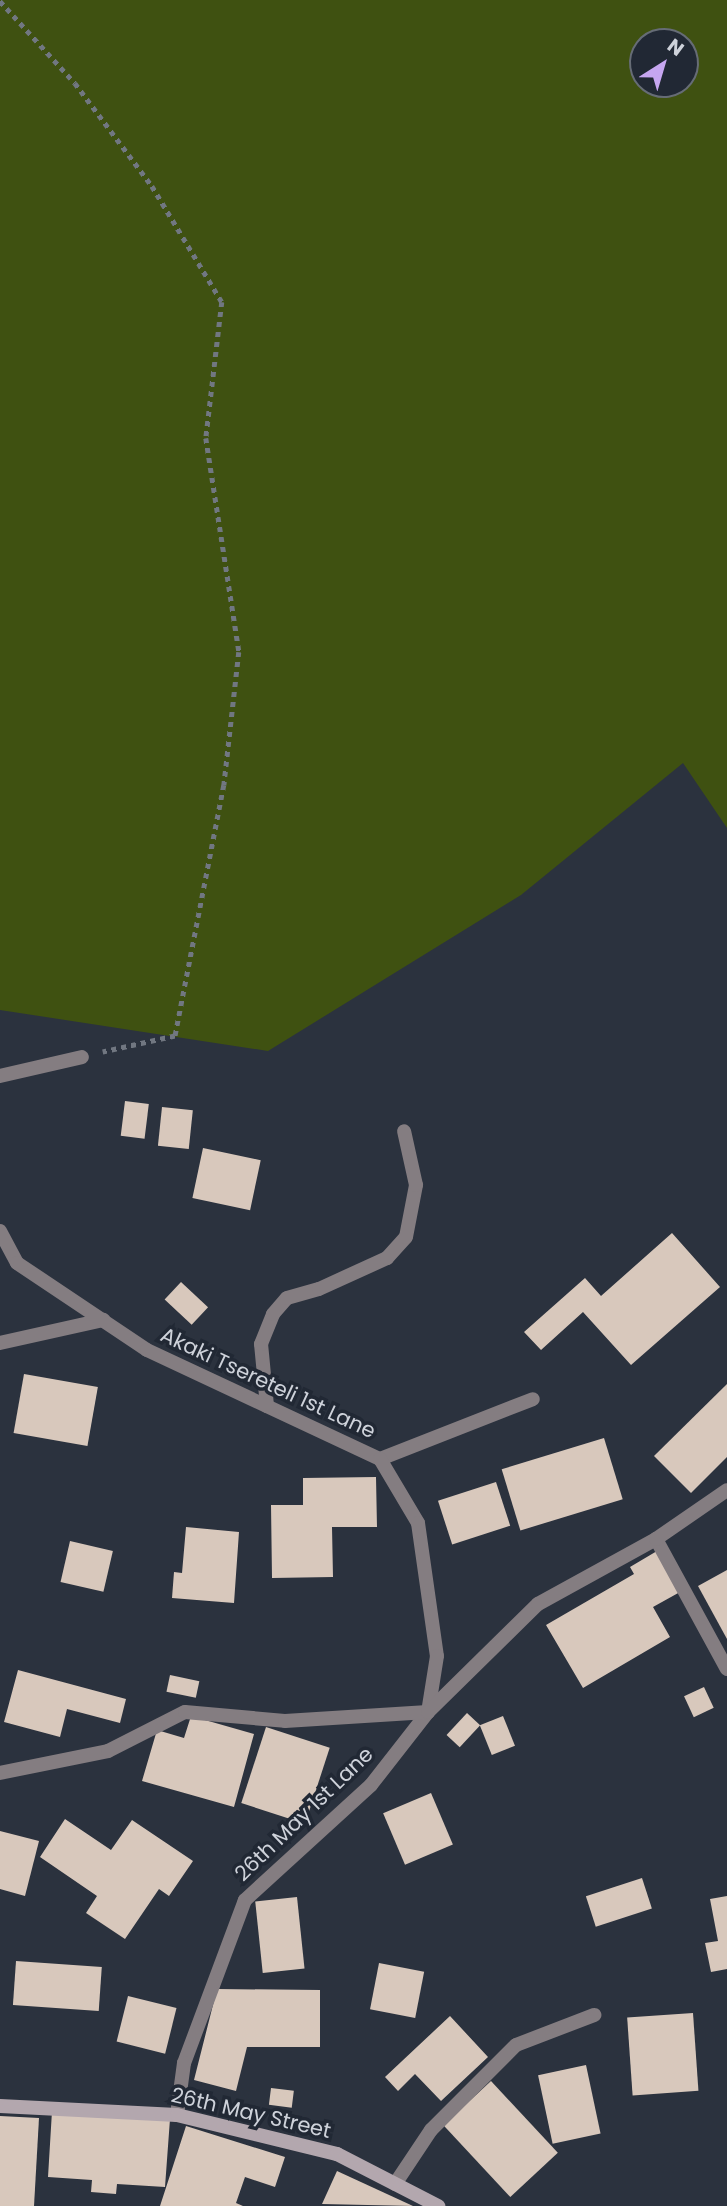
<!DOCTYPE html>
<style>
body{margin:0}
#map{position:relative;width:727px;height:2206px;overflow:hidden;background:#2b323e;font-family:Poppins,sans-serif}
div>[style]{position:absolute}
.green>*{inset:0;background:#3f5111}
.building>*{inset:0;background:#d8c8bc;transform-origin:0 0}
.path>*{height:4.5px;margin-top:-2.25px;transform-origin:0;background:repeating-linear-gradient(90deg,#717781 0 5px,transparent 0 10px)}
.service>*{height:14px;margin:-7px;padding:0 7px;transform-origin:7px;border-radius:7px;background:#847d81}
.minor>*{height:14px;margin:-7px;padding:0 7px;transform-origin:7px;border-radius:7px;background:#847d81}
.secondary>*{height:14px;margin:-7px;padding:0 7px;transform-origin:7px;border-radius:7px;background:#b3a7ae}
span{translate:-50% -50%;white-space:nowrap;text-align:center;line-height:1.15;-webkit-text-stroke:7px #212834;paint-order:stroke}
.street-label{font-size:21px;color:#ced2da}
.north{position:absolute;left:629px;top:28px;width:70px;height:70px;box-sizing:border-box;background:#212834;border:2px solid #666c76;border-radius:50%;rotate:37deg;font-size:19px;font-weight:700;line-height:28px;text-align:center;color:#ced2da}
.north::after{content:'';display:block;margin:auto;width:24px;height:32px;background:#c6a6f0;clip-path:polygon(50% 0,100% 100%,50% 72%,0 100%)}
</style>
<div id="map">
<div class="green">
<i style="clip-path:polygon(evenodd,0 0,727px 0,727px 828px,683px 763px,521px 895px,268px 1051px,0 1010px,0 0,643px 42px,685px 42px,685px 84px,643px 84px,643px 42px)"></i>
</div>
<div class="building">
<i style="left:125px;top:1101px;width:24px;height:35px;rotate:7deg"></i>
<i style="left:162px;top:1107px;width:31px;height:39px;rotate:6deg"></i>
<i style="left:203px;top:1148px;width:59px;height:51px;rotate:12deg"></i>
<i style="clip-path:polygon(672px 1233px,720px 1287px,631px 1365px,583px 1312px,541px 1350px,524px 1332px,585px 1278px,601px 1296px)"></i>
<i style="left:181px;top:1282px;width:37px;height:24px;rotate:43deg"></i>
<i style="left:24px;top:1374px;width:75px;height:60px;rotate:10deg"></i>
<i style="clip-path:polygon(727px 1384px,727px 1457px,691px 1493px,654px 1456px)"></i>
<i style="left:604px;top:1438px;width:64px;height:107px;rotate:73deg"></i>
<i style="clip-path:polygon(376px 1477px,377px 1527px,332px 1527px,333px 1577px,272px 1578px,271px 1505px,303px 1505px,303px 1478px)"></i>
<i style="left:496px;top:1482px;width:46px;height:61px;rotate:72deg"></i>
<i style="clip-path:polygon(186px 1527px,239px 1532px,234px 1603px,172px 1598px,174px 1572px,182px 1573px)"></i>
<i style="left:70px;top:1541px;width:44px;height:42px;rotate:13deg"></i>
<i style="clip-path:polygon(657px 1551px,680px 1592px,653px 1607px,670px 1637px,583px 1688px,546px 1625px,634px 1574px,630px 1567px)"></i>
<i style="clip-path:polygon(727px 1570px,727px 1639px,698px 1586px)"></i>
<i style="clip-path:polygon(18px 1670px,126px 1699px,120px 1723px,67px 1709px,60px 1737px,4px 1722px)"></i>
<i style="left:170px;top:1675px;width:30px;height:17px;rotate:12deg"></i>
<i style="left:704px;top:1687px;width:23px;height:22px;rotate:65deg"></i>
<i style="left:467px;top:1713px;width:18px;height:30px;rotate:43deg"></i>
<i style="clip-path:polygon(191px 1716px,254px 1734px,234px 1807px,142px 1781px,157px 1730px,184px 1738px)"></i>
<i style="left:503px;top:1716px;width:32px;height:25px;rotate:68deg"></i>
<i style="left:266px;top:1727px;width:67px;height:80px;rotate:18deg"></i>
<i style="left:431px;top:1793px;width:56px;height:52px;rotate:67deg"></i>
<i style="clip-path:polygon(65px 1819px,111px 1850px,132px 1820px,193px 1861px,169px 1896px,159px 1889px,125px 1939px,86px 1913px,97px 1896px,40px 1857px)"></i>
<i style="clip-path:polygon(0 1831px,39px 1841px,25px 1896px,0 1889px)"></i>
<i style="left:642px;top:1878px;width:32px;height:59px;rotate:72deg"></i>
<i style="clip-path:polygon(727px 1896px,727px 1969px,711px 1972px,705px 1943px,718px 1941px,710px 1899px)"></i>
<i style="left:297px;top:1897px;width:72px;height:42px;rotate:84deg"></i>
<i style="left:16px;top:1961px;width:86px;height:44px;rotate:4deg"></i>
<i style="left:379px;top:1963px;width:46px;height:47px;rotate:11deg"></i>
<i style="clip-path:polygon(217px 1989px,320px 1990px,320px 2047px,247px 2047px,236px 2091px,194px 2080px)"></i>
<i style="left:128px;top:1996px;width:50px;height:47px;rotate:14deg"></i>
<i style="left:693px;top:2013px;width:78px;height:66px;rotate:86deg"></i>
<i style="clip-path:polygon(450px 2016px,488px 2057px,441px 2101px,415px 2074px,398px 2091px,385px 2077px)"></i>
<i style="left:586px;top:2065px;width:70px;height:49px;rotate:78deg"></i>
<i style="left:491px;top:2081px;width:98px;height:65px;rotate:47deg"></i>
<i style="left:271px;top:2088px;width:23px;height:17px;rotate:7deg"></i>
<i style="clip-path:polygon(52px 2111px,170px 2119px,165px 2187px,117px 2184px,116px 2194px,91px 2192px,92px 2180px,48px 2177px)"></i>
<i style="clip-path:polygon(0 2116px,39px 2118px,34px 2206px,0 2206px)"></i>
<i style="clip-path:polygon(186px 2126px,285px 2157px,275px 2187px,245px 2177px,236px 2203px,243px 2206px,160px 2206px)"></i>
<i style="clip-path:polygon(337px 2171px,413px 2206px,322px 2204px)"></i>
</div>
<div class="path">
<i style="left:0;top:1px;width:111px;rotate:47.6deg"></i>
<i style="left:75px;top:83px;width:129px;rotate:53.2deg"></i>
<i style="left:152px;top:186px;width:135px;rotate:58.9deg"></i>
<i style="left:222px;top:302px;width:137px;rotate:96.7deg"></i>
<i style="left:206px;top:438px;width:217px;rotate:81.2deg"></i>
<i style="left:239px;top:652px;width:134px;rotate:96.4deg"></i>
<i style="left:224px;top:785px;width:256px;rotate:101deg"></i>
<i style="left:175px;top:1036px;width:74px;rotate:167.5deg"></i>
</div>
<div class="service">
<i style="left:0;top:1343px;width:106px;rotate:-12.6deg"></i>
<i style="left:267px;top:1406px;width:62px;rotate:-95.5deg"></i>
<i style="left:261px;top:1344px;width:32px;rotate:-68deg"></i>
<i style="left:273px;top:1314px;width:21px;rotate:-49deg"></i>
<i style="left:287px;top:1298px;width:33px;rotate:-16deg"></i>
<i style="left:319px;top:1289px;width:75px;rotate:-24.5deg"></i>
<i style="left:387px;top:1258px;width:28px;rotate:-48deg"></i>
<i style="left:406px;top:1237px;width:53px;rotate:-79.1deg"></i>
<i style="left:416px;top:1185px;width:55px;rotate:-102.5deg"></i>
<i style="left:380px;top:1459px;width:164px;rotate:-21.4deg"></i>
<i style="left:656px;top:1539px;width:148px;rotate:61.4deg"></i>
<i style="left:395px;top:2184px;width:65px;rotate:-56.3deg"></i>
<i style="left:431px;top:2130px;width:120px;rotate:-45deg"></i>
<i style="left:516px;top:2045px;width:84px;rotate:-21deg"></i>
</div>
<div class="minor">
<i style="left:0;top:1076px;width:84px;rotate:-13deg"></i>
<i style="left:0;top:1231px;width:36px;rotate:62deg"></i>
<i style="left:17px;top:1263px;width:156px;rotate:33.8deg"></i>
<i style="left:147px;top:1350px;width:257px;rotate:25.1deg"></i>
<i style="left:380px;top:1459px;width:74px;rotate:59.3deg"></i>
<i style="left:418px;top:1523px;width:134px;rotate:81.9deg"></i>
<i style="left:437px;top:1656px;width:57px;rotate:99.1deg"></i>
<i style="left:428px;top:1712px;width:93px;rotate:128deg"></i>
<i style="left:371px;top:1785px;width:171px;rotate:137.6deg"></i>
<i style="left:245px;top:1900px;width:174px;rotate:110.5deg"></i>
<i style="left:184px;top:2063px;width:52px;rotate:97.7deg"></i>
<i style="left:0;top:1773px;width:110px;rotate:-11.5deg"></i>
<i style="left:108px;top:1751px;width:86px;rotate:-26.9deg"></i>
<i style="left:185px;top:1712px;width:100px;rotate:5.1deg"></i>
<i style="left:285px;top:1721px;width:143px;rotate:-3.6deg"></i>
<i style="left:428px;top:1712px;width:154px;rotate:-44.5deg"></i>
<i style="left:538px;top:1604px;width:135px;rotate:-28.8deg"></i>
<i style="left:656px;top:1539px;width:86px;rotate:-34.6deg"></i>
</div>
<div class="secondary">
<i style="left:0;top:2106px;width:177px;rotate:2.9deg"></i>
<i style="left:177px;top:2115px;width:165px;rotate:13.7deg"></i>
<i style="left:337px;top:2154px;width:114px;rotate:27.2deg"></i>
</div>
<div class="street-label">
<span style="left:268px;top:1383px;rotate:25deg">Akaki Tsereteli 1st Lane</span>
<span style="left:304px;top:1814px;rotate:-44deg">26th May 1st Lane</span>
<span style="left:251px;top:2113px;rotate:13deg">26th May Street</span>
</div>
<div class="north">N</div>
</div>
